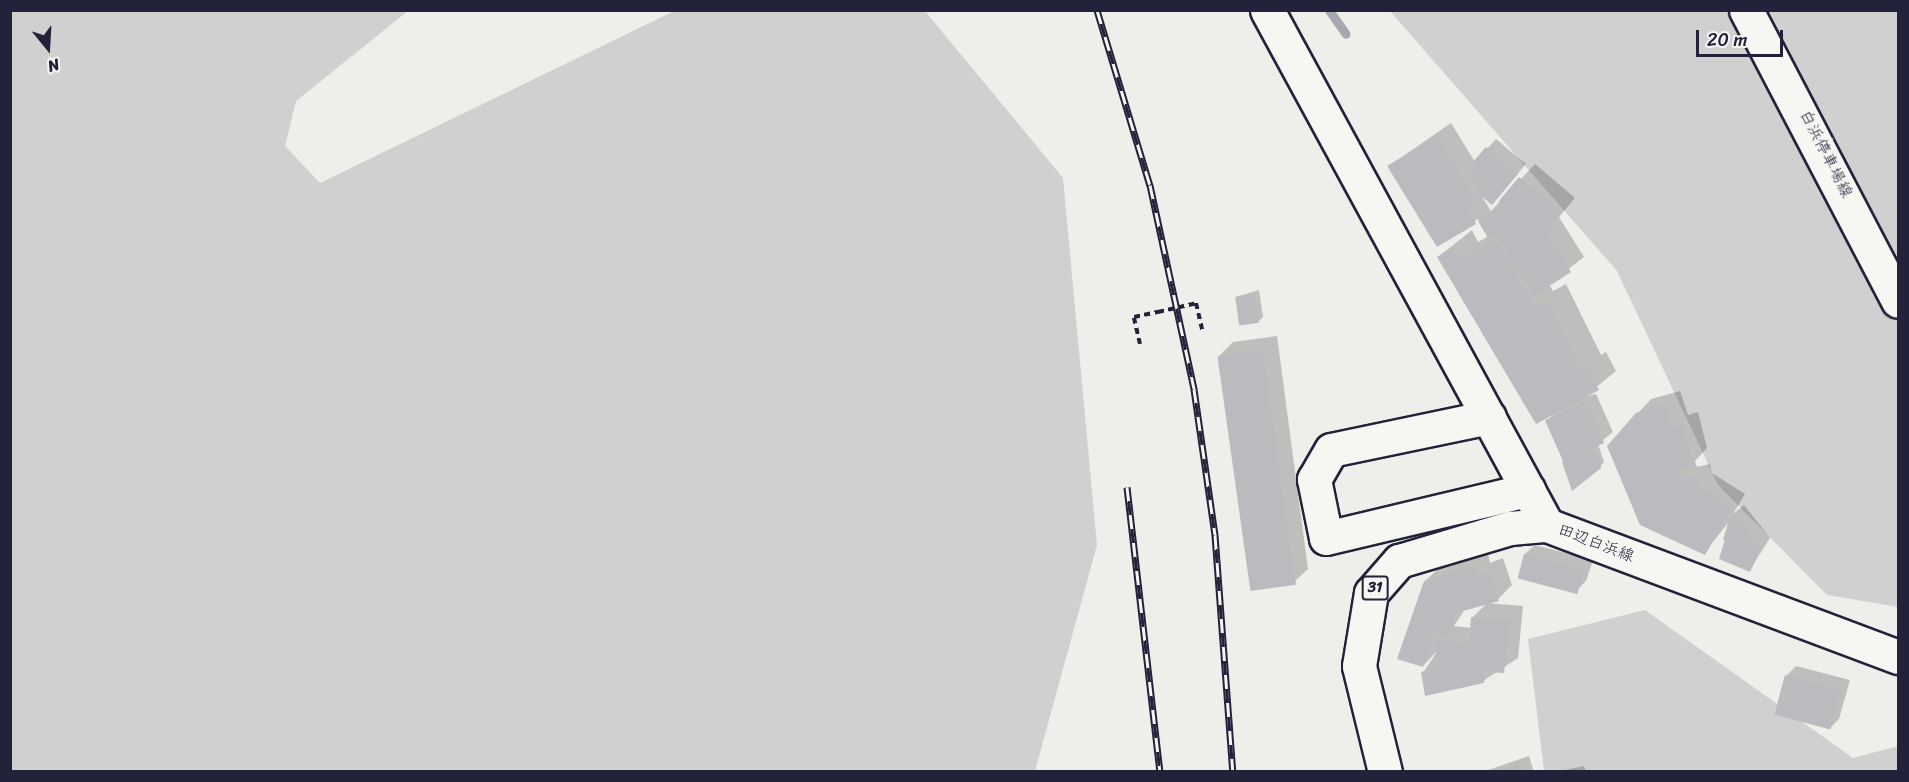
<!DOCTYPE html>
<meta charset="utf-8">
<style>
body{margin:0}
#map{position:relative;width:1909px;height:782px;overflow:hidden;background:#eeeeeb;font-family:Sriracha,"Klee One",sans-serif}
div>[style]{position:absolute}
.green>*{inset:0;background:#d0d0d1}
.shadow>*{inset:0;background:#0003}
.stream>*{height:9px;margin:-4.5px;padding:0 4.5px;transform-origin:4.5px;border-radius:4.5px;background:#a7a7af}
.building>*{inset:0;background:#bbbbbf;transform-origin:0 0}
.path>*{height:4px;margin-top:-2px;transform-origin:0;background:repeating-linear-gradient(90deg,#22223b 0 6px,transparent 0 10.5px)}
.roads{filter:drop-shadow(2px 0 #22223b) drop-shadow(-2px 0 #22223b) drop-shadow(0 2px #22223b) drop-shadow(0 -2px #22223b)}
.minor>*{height:33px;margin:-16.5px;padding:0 16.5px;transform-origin:16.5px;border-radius:16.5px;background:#f6f6f2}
.major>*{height:33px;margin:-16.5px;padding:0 16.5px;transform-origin:16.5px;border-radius:16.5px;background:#f6f6f2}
.rail>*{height:7px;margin-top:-3.5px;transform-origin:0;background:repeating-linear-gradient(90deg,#f6f6f2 0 14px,#22223b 0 28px);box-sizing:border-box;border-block:2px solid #22223b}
.path-bridge>*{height:4px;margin-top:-2px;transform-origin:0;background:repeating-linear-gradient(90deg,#22223b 0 6px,transparent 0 10.5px)}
span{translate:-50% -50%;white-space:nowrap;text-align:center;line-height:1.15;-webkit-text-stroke:6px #f6f6f2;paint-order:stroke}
.shield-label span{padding:2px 4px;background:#f6f6f2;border:2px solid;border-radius:4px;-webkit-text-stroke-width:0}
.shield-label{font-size:15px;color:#22223b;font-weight:700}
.street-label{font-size:16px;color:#22223b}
.frame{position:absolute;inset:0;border:12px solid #22223b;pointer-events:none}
.north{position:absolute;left:18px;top:18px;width:60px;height:60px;-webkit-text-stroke:4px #f6f6f2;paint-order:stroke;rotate:162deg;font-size:16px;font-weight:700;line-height:24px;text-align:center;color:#22223b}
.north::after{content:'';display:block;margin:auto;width:21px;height:27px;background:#22223b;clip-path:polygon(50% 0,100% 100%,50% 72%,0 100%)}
.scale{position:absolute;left:1696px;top:30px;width:87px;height:27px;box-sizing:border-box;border:3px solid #22223b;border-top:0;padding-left:8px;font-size:18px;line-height:21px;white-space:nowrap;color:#22223b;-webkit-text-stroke:4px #f6f6f2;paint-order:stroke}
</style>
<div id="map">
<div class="green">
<i style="clip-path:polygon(10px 11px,408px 11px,296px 101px,285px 146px,320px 183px,674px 11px,925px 11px,1063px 178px,1097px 545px,1035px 771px,11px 771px)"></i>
<i style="clip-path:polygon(1390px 11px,1898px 11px,1898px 607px,1827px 595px,1718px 485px,1617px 271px)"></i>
<i style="clip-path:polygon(1645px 610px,1853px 758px,1898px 746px,1898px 771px,1544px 771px,1528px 639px)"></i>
</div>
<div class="shadow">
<i style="clip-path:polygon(1451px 123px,1475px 162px,1496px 139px,1526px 164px,1501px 193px,1481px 195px,1491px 211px,1535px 164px,1575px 198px,1559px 217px,1584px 257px,1549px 284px,1553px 291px,1566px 284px,1601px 355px,1606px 352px,1616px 371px,1584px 397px,1596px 394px,1613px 432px,1598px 444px,1604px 462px,1600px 467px,1565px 462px,1547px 421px,1555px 413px,1438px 257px,1472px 230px,1478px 242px,1489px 236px,1478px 219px,1437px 245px,1389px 166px)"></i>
<i style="clip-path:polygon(1259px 290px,1263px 317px,1258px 322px,1236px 297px)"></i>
<i style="clip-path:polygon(1277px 336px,1308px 569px,1293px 583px,1219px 356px,1233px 342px)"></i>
<i style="clip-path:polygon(1680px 391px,1688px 415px,1698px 412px,1707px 448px,1695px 461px,1697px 467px,1710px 464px,1712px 473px,1745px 494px,1733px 514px,1744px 505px,1770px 538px,1749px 571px,1723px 539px,1728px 523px,1704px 553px,1637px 414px,1651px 399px)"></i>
<i style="clip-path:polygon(1535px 545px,1593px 560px,1586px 581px,1576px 591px,1525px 554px)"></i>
<i style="clip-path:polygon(1488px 553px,1490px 563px,1503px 558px,1512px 585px,1498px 599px,1465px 609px,1454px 626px,1471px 628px,1473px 617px,1487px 603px,1523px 606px,1518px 658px,1483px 681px,1423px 673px,1438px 650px,1423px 666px,1425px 581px,1440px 567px)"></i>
<i style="clip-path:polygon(1796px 666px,1850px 680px,1839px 719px,1829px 729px,1776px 714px,1787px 675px)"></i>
<i style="clip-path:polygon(1529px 756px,1534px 772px,1487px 772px,1488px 770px)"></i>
<i style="clip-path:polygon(1584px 766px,1586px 772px,1556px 772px)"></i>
</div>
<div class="stream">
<i style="left:1329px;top:10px;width:29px;rotate:55deg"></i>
</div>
<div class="building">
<i style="clip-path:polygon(1437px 136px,1476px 201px,1466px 207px,1476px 224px,1437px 247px,1387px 166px)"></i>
<i style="clip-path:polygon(1486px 147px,1518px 174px,1492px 205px,1475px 191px,1479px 185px,1470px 178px,1478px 168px,1472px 163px)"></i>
<i style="clip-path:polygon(1519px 177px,1562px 213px,1546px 232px,1571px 272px,1534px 296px,1496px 234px,1488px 238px,1478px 221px,1504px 205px,1499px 201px)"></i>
<i style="clip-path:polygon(1495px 239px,1535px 308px,1547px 301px,1582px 372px,1588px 369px,1599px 390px,1536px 424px,1437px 257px,1453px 247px,1460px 259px)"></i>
<i style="left:1255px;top:294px;width:29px;height:20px;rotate:82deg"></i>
<i style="left:1263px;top:350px;width:237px;height:46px;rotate:82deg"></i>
<i style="left:1586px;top:402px;width:45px;height:45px;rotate:66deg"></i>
<i style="clip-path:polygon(1666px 404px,1674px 428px,1684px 425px,1694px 464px,1679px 469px,1683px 480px,1696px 477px,1699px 487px,1732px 508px,1705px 555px,1640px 525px,1607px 446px,1636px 413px)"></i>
<i style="clip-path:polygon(1594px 450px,1601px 468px,1572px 491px,1562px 462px)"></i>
<i style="clip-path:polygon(1733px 513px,1761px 549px,1750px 572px,1719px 559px)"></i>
<i style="left:1524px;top:554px;width:62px;height:25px;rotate:15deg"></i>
<i style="clip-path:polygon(1474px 566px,1476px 576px,1489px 572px,1499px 601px,1456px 613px,1447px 636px,1434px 633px,1423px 667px,1397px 659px,1424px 581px)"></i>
<i style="clip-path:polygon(1471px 617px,1510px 620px,1504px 673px,1485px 672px,1484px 683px,1425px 696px,1421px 672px,1435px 668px,1437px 640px,1469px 643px)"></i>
<i style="left:1785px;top:675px;width:58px;height:41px;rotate:15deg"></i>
<i style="clip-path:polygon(1520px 765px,1522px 772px,1502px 772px,1502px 771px)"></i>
</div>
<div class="path">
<i style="left:1196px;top:303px;width:28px;rotate:77deg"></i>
<i style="left:1140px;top:344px;width:28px;rotate:-103deg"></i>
<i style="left:1134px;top:317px;width:25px;rotate:-12deg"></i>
</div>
<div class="roads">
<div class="minor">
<i style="left:1267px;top:10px;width:586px;rotate:61.47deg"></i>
<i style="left:1489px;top:417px;width:161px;rotate:168.2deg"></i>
<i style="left:1331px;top:450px;width:34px;rotate:120deg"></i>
<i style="left:1314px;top:479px;width:60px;rotate:78.5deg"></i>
<i style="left:1326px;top:538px;width:208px;rotate:-13.4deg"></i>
</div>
<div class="major">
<i style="left:1746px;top:10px;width:328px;rotate:62.4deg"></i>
<i style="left:1385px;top:772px;width:109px;rotate:-103.8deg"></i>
<i style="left:1359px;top:666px;width:74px;rotate:-80.7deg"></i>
<i style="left:1371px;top:593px;width:43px;rotate:-48.8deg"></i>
<i style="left:1399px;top:561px;width:116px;rotate:-16.6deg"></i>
<i style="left:1510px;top:528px;width:37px;rotate:-5deg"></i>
<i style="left:1547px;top:525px;width:375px;rotate:20.6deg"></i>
</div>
</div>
<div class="rail">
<i style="left:1097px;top:10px;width:183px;rotate:73.2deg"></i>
<i style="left:1150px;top:185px;width:209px;rotate:77.8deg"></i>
<i style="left:1194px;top:389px;width:148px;rotate:81.8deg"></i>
<i style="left:1215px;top:535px;width:238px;rotate:85.7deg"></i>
<i style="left:1127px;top:487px;width:287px;rotate:83.4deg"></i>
</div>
<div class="path-bridge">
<i style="left:1158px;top:312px;width:39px;rotate:-13deg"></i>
</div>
<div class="shield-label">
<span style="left:1375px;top:588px">31</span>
</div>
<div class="street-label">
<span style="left:1826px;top:154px;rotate:63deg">白浜停車場線</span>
<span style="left:1596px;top:543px;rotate:21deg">田辺白浜線</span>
</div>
<div class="frame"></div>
<div class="north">N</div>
<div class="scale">20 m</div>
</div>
